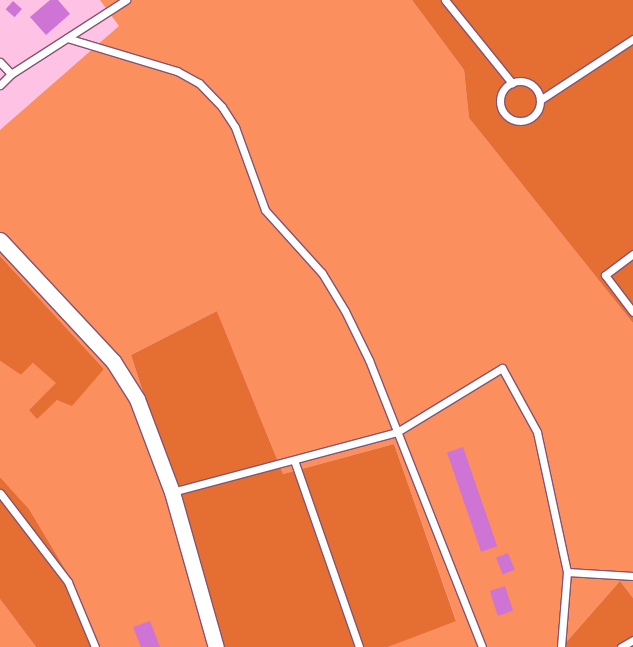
<!DOCTYPE html>
<style>
body{margin:0}
#map{position:relative;width:633px;height:647px;overflow:hidden;background:#fec3e4;font-family:"Alegreya Sans",sans-serif}
div>[style]{position:absolute}
.green>*{inset:0;background:#fc8f5e}
.forest>*{inset:0;background:#e56e32}
.building>*{inset:0;background:#cd74d5;transform-origin:0 0}
.roads{filter:drop-shadow(1px 0 #875371) drop-shadow(-1px 0 #875371) drop-shadow(0 1px #875371) drop-shadow(0 -1px #875371)}
.lane>*{height:7px;margin:-3.5px;padding:0 3.5px;transform-origin:3.5px;border-radius:3.5px;background:#fff}
.lane>.ring{margin:-3.5px;padding:0;box-sizing:content-box;background:none;border:7px solid #fff;border-radius:50%}
.street>*{height:15px;margin:-7.5px;padding:0 7.5px;transform-origin:7.5px;border-radius:7.5px;background:#fff}
span{translate:-50% -50%;white-space:nowrap;text-align:center;line-height:1.15;-webkit-text-stroke:3px #fcf6f9;paint-order:stroke}
</style>
<div id="map">
<div class="green">
<i style="clip-path:polygon(100px 0,412px 0,464px 70px,469px 118px,633px 323px,633px 598px,620px 581px,562px 647px,388px 647px,456px 620px,394px 444px,283px 474px,217px 311px,131px 355px,225px 647px,98px 647px,74px 584px,29px 509px,0 477px,0 361px,21px 375px,33px 363px,57px 383px,29px 410px,58px 400px,104px 369px,0 256px,0 130px,119px 26px)"></i>
<i style="clip-path:polygon(0 599px,36px 647px,0 647px)"></i>
</div>
<div class="forest">
<i style="clip-path:polygon(412px 0,633px 0,633px 323px,469px 118px,464px 70px)"></i>
<i style="clip-path:polygon(0 256px,104px 369px,72px 406px,57px 400px,37px 419px,29px 410px,56px 383px,33px 363px,21px 375px,0 361px)"></i>
<i style="clip-path:polygon(217px 311px,283px 474px,394px 444px,456px 621px,388px 647px,225px 647px,131px 355px)"></i>
<i style="clip-path:polygon(0 477px,29px 509px,74px 584px,97px 647px,36px 647px,0 599px)"></i>
<i style="clip-path:polygon(620px 581px,633px 598px,633px 647px,562px 647px)"></i>
</div>
<div class="building">
<i style="clip-path:polygon(50px 0,58px 0,70px 14px,46px 35px,30px 17px)"></i>
<i style="left:13px;top:1px;width:12px;height:11px;rotate:42deg"></i>
<i style="left:463px;top:447px;width:105px;height:17px;rotate:71deg"></i>
<i style="left:508px;top:553px;width:18px;height:13px;rotate:68deg"></i>
<i style="left:505px;top:586px;width:26px;height:16px;rotate:72deg"></i>
<i style="clip-path:polygon(150px 621px,160px 647px,141px 647px,133px 627px)"></i>
</div>
<div class="roads">
<div class="lane">
<i style="left:445px;top:0;width:107px;rotate:51.1deg"></i>
<i style="left:67px;top:38px;width:115px;rotate:16.7deg"></i>
<i style="left:177px;top:71px;width:25px;rotate:29deg"></i>
<i style="left:199px;top:83px;width:33px;rotate:46deg"></i>
<i style="left:222px;top:107px;width:24px;rotate:57deg"></i>
<i style="left:235px;top:127px;width:88px;rotate:70.1deg"></i>
<i style="left:265px;top:210px;width:85px;rotate:47.9deg"></i>
<i style="left:322px;top:273px;width:44px;rotate:58.8deg"></i>
<i style="left:345px;top:311px;width:55px;rotate:63.9deg"></i>
<i style="left:369px;top:360px;width:308px;rotate:68.5deg"></i>
<i style="left:0;top:62px;width:16px;rotate:47deg"></i>
<i class="ring" style="left:500px;top:81px;width:33px;height:33px"></i>
<i style="left:0;top:85px;width:16px;rotate:-45deg"></i>
<i style="left:11px;top:74px;width:137px;rotate:-32.8deg"></i>
<i style="left:540px;top:100px;width:111px;rotate:-33.3deg"></i>
<i style="left:633px;top:254px;width:35px;rotate:143deg"></i>
<i style="left:605px;top:275px;width:46px;rotate:52.9deg"></i>
<i style="left:294px;top:460px;width:198px;rotate:70.8deg"></i>
<i style="left:172px;top:492px;width:233px;rotate:-14.9deg"></i>
<i style="left:397px;top:432px;width:123px;rotate:-31.4deg"></i>
<i style="left:502px;top:368px;width:73px;rotate:61.3deg"></i>
<i style="left:537px;top:432px;width:143px;rotate:77.9deg"></i>
<i style="left:567px;top:572px;width:75px;rotate:94.6deg"></i>
<i style="left:0;top:493px;width:112px;rotate:52.6deg"></i>
<i style="left:68px;top:582px;width:70px;rotate:67.4deg"></i>
<i style="left:567px;top:572px;width:66px;rotate:3.5deg"></i>
<i style="left:621px;top:647px;width:14px;rotate:-30deg"></i>
</div>
<div class="street">
<i style="left:0;top:240px;width:166px;rotate:47deg"></i>
<i style="left:113px;top:361px;width:45px;rotate:57.7deg"></i>
<i style="left:137px;top:399px;width:99px;rotate:69.4deg"></i>
<i style="left:172px;top:492px;width:161px;rotate:74.2deg"></i>
</div>
</div>
</div>
